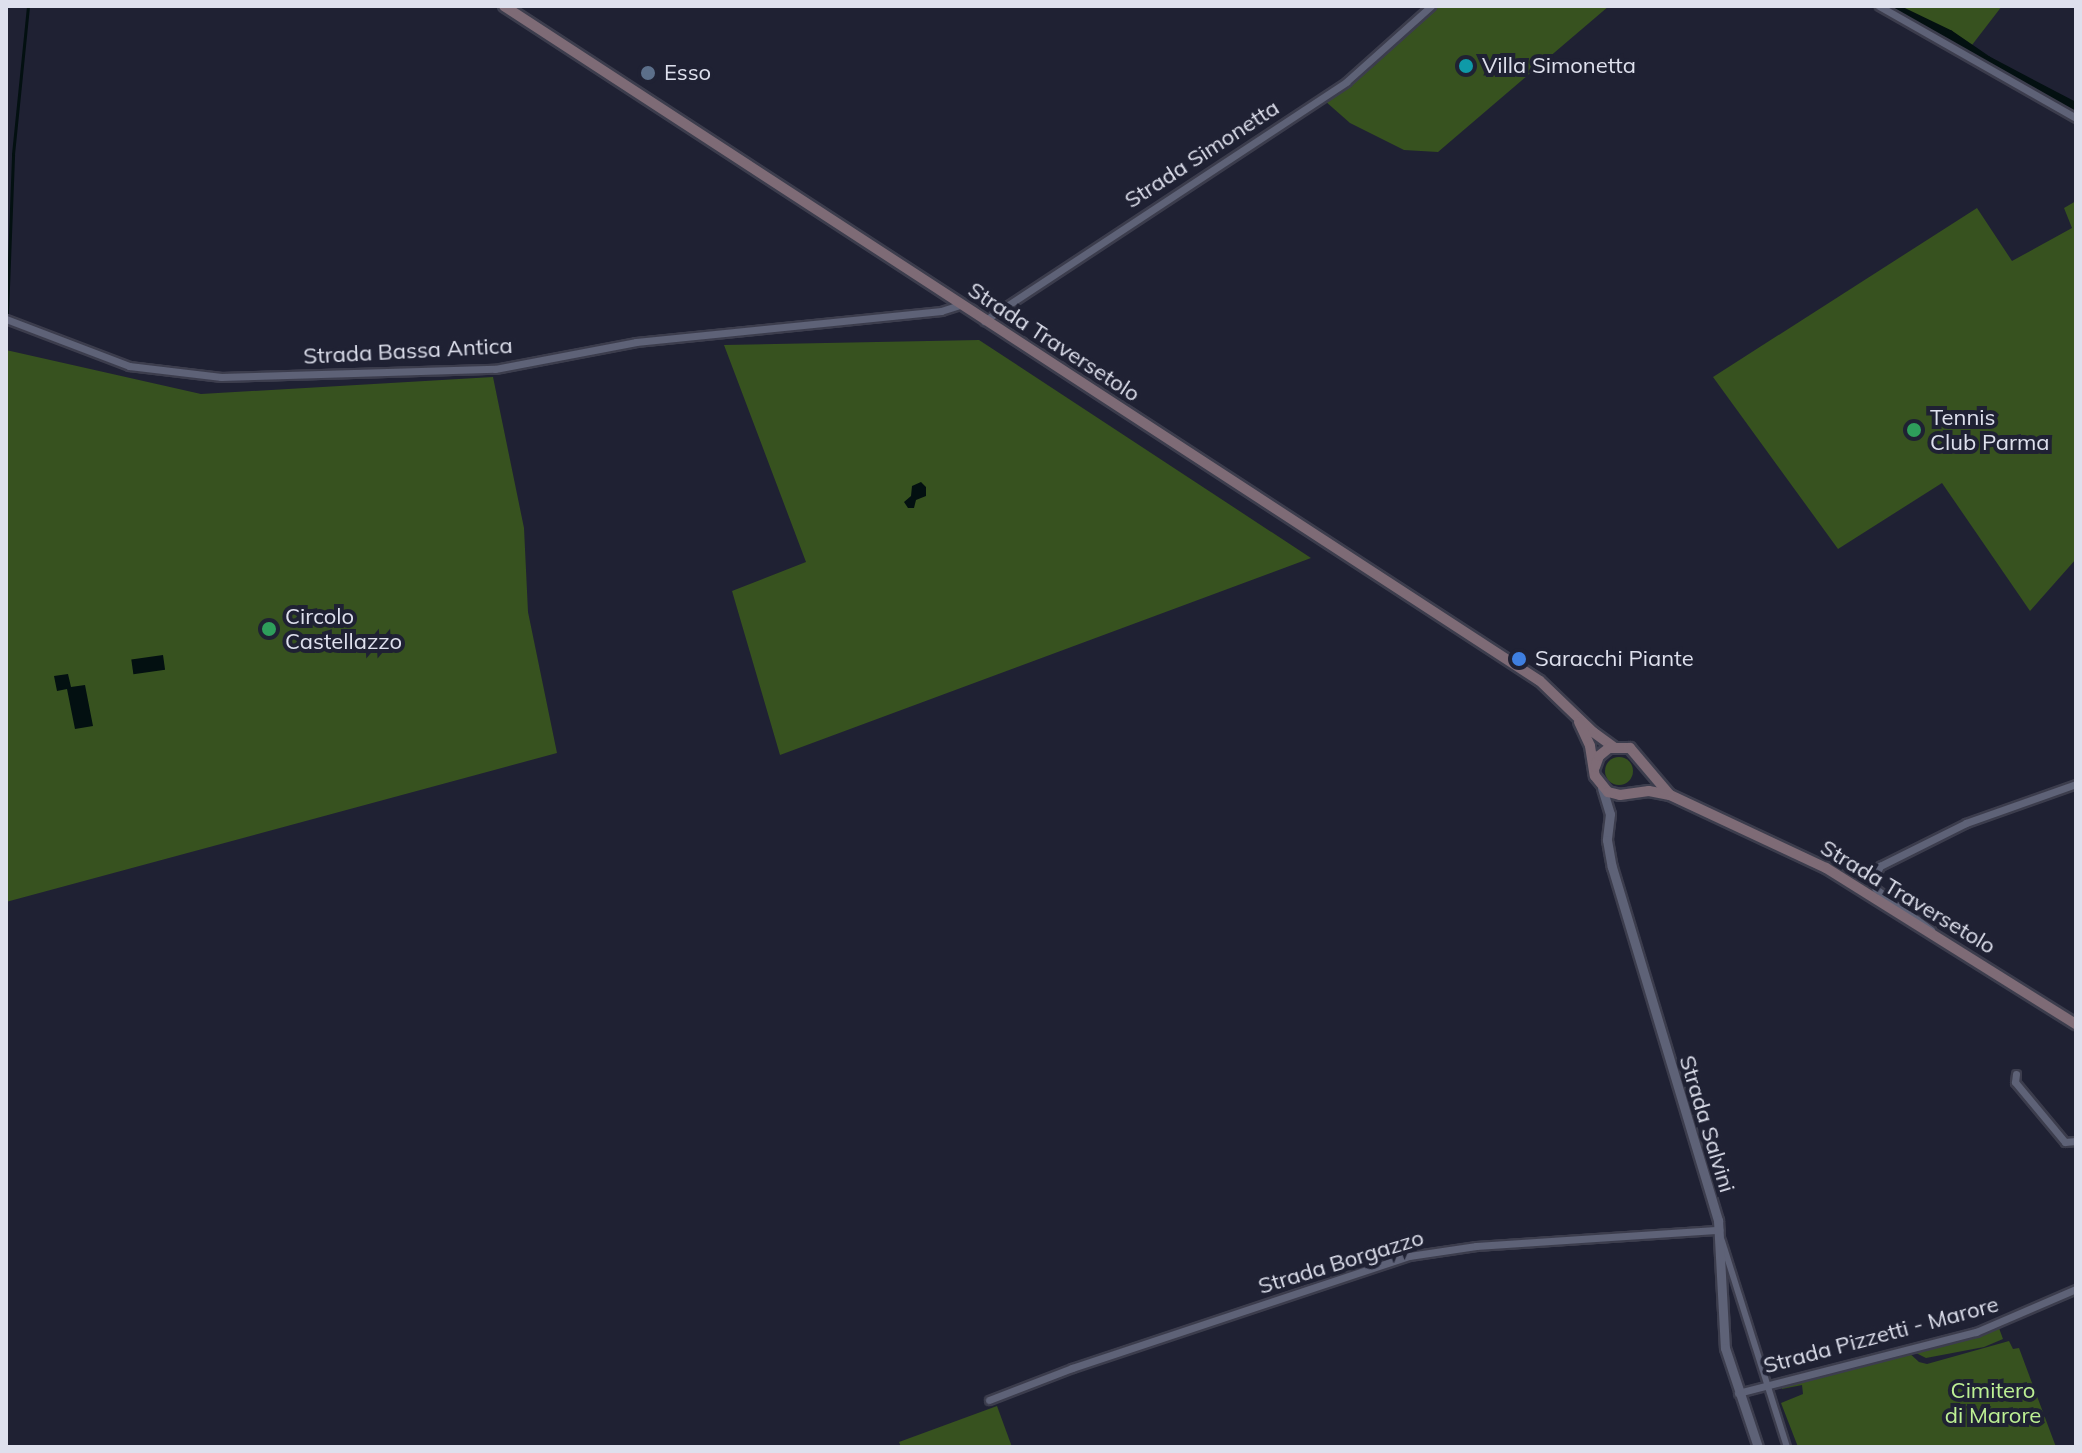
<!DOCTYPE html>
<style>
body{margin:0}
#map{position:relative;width:2082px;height:1453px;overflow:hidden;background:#1f2133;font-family:Mulish,sans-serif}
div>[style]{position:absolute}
.green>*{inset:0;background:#37521f}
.round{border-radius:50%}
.water>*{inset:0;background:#031011;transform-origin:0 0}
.stream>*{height:3px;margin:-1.5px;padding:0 1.5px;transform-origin:1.5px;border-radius:1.5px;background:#031011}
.canal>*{height:9px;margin:-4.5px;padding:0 4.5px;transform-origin:4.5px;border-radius:4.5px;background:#031011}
.roads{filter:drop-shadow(2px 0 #3c3d4d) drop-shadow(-2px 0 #3c3d4d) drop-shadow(0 2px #3c3d4d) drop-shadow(0 -2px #3c3d4d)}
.pedestrian>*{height:6px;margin:-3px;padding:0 3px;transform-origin:3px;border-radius:3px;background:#5e6277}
.minor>*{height:7px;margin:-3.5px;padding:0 3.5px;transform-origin:3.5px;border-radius:3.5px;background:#5e6277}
.tertiary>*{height:9px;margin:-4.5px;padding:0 4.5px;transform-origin:4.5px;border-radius:4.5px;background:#5e6277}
.secondary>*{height:10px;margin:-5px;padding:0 5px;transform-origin:5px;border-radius:5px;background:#7e6b76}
.dots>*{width:22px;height:22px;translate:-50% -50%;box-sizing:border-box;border:4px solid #1f2133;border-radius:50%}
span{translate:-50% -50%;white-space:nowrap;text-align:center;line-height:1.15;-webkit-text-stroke:8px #1f2133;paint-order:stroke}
.poi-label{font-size:22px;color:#dee0ed}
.left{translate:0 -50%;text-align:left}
.street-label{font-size:22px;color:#dee0ed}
.park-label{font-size:22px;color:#bdf094}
.frame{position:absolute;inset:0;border:8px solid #dee0ed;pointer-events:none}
</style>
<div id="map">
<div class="green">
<i style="clip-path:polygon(1437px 6px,1609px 6px,1438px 152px,1404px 150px,1350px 123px,1325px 101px,1375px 65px)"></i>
<i style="clip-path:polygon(1894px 6px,2002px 6px,1972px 45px)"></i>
<i style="clip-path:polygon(2076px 201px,2076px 559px,2030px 611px,1942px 483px,1838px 549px,1713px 377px,1977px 208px,2012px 261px,2072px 228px,2064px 208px)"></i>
<i style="clip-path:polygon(979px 340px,1311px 558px,780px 755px,732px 591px,806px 562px,724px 345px)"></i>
<i style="clip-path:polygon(6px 350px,201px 394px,493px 377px,524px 528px,528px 612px,557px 753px,6px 902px)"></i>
<i class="round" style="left:1605px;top:757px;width:28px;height:28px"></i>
<i style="clip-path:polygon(1999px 1328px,2003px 1339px,1984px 1347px,1926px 1358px,1914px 1352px)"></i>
<i style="clip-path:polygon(2009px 1341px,2013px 1349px,2019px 1348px,2056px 1447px,1798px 1447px,1781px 1403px,1803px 1394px,1802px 1385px,1782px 1389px,1782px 1385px,1907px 1351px,1919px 1362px,1927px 1364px)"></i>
<i style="clip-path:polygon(997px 1406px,1012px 1447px,901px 1447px,899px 1442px)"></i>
</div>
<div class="water">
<i style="clip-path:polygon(921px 482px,926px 487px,926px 496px,916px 500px,914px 508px,908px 508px,904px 502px,911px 496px,912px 486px)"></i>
<i style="left:163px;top:655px;width:15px;height:32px;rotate:82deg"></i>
<i style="clip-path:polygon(68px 674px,71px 687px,85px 685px,93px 726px,75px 729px,67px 689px,57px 691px,54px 676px)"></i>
</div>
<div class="stream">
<i style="left:7px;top:313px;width:159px;rotate:-87.8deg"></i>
<i style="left:13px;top:154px;width:149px;rotate:-84.2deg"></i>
</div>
<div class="canal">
<i style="left:1891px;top:6px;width:64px;rotate:25.8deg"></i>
<i style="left:1949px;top:34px;width:46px;rotate:34.4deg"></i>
<i style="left:1987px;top:60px;width:101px;rotate:27.8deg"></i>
</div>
<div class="roads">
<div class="pedestrian">
<i style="left:1722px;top:1241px;width:216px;rotate:72.5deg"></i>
</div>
<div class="minor">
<i style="left:1879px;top:6px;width:227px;rotate:29.6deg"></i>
<i style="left:6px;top:319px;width:132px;rotate:20.9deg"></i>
<i style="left:129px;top:366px;width:93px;rotate:6.8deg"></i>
<i style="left:221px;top:377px;width:274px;rotate:-1.7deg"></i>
<i style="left:495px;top:369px;width:144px;rotate:-10.8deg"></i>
<i style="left:636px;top:342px;width:307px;rotate:-5.8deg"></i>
<i style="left:941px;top:311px;width:20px;rotate:-18deg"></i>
<i style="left:984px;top:321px;width:434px;rotate:-33.4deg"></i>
<i style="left:1346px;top:82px;width:114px;rotate:-41.8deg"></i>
<i style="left:1931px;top:930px;width:69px;rotate:-143.3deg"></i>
<i style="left:1876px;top:889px;width:9px;rotate:-108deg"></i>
<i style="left:1873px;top:880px;width:16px;rotate:-63deg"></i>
<i style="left:1880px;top:866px;width:96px;rotate:-26.6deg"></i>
<i style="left:1966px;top:823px;width:117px;rotate:-19.5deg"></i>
<i style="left:2016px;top:1074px;width:8px;rotate:97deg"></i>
<i style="left:2015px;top:1082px;width:78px;rotate:50.2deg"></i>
<i style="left:2065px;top:1142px;width:11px;rotate:-5deg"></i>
<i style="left:1738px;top:1393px;width:246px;rotate:-14.4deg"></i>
<i style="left:1976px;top:1332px;width:109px;rotate:-23.3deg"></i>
<i style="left:989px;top:1400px;width:89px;rotate:-21.1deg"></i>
<i style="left:1072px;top:1368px;width:355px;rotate:-18.4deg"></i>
<i style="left:1409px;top:1256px;width:68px;rotate:-8.5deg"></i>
<i style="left:1476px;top:1246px;width:244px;rotate:-3.8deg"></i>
</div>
<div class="tertiary">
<i style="left:1602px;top:788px;width:27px;rotate:73deg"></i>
<i style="left:1610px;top:814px;width:26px;rotate:97deg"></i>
<i style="left:1607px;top:840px;width:27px;rotate:80deg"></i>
<i style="left:1612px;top:867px;width:369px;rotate:73.3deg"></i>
<i style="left:1718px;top:1220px;width:128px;rotate:86.9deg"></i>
<i style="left:1725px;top:1348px;width:104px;rotate:71.6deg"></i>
</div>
<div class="secondary">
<i style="left:504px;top:6px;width:1236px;rotate:33.09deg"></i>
<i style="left:1540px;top:681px;width:74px;rotate:43.9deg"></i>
<i style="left:1593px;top:732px;width:26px;rotate:36deg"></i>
<i style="left:1579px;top:722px;width:26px;rotate:65deg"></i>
<i style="left:1590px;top:746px;width:30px;rotate:81deg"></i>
<i style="left:1595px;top:776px;width:21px;rotate:51deg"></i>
<i style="left:1608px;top:792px;width:12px;rotate:14deg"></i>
<i style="left:1620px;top:795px;width:29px;rotate:-8deg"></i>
<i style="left:1649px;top:791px;width:21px;rotate:11deg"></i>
<i style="left:1670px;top:795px;width:172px;rotate:25.1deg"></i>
<i style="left:1826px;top:868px;width:295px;rotate:32deg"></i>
<i style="left:1595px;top:767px;width:12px;rotate:-70deg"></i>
<i style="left:1599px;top:756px;width:13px;rotate:-39deg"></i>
<i style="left:1609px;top:748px;width:21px"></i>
<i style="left:1630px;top:748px;width:60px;rotate:49.7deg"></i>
</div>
</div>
<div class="dots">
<i style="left:1466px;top:66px;background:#0f9aa8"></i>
<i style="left:648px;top:73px;background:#5c6f8a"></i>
<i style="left:1914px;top:430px;background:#2e9e5b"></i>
<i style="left:269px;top:629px;background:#2e9e5b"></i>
<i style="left:1519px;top:659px;background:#3f7fe0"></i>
</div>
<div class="poi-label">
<span class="left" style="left:1482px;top:66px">Villa Simonetta</span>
<span class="left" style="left:664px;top:73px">Esso</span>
<span class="left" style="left:1930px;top:430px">Tennis<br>Club Parma</span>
<span class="left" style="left:285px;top:629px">Circolo<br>Castellazzo</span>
<span class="left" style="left:1535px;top:659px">Saracchi Piante</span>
</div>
<div class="street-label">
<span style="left:1202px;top:154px;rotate:-33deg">Strada Simonetta</span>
<span style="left:1054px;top:342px;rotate:33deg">Strada Traversetolo</span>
<span style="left:408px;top:351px;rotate:-3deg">Strada Bassa Antica</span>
<span style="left:1908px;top:897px;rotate:31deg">Strada Traversetolo</span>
<span style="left:1707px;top:1124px;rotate:73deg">Strada Salvini</span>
<span style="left:1341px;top:1262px;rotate:-17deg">Strada Borgazzo</span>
<span style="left:1881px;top:1335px;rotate:-15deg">Strada Pizzetti - Marore</span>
</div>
<div class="park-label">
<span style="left:1993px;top:1403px">Cimitero<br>di Marore</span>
</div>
<div class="frame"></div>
</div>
